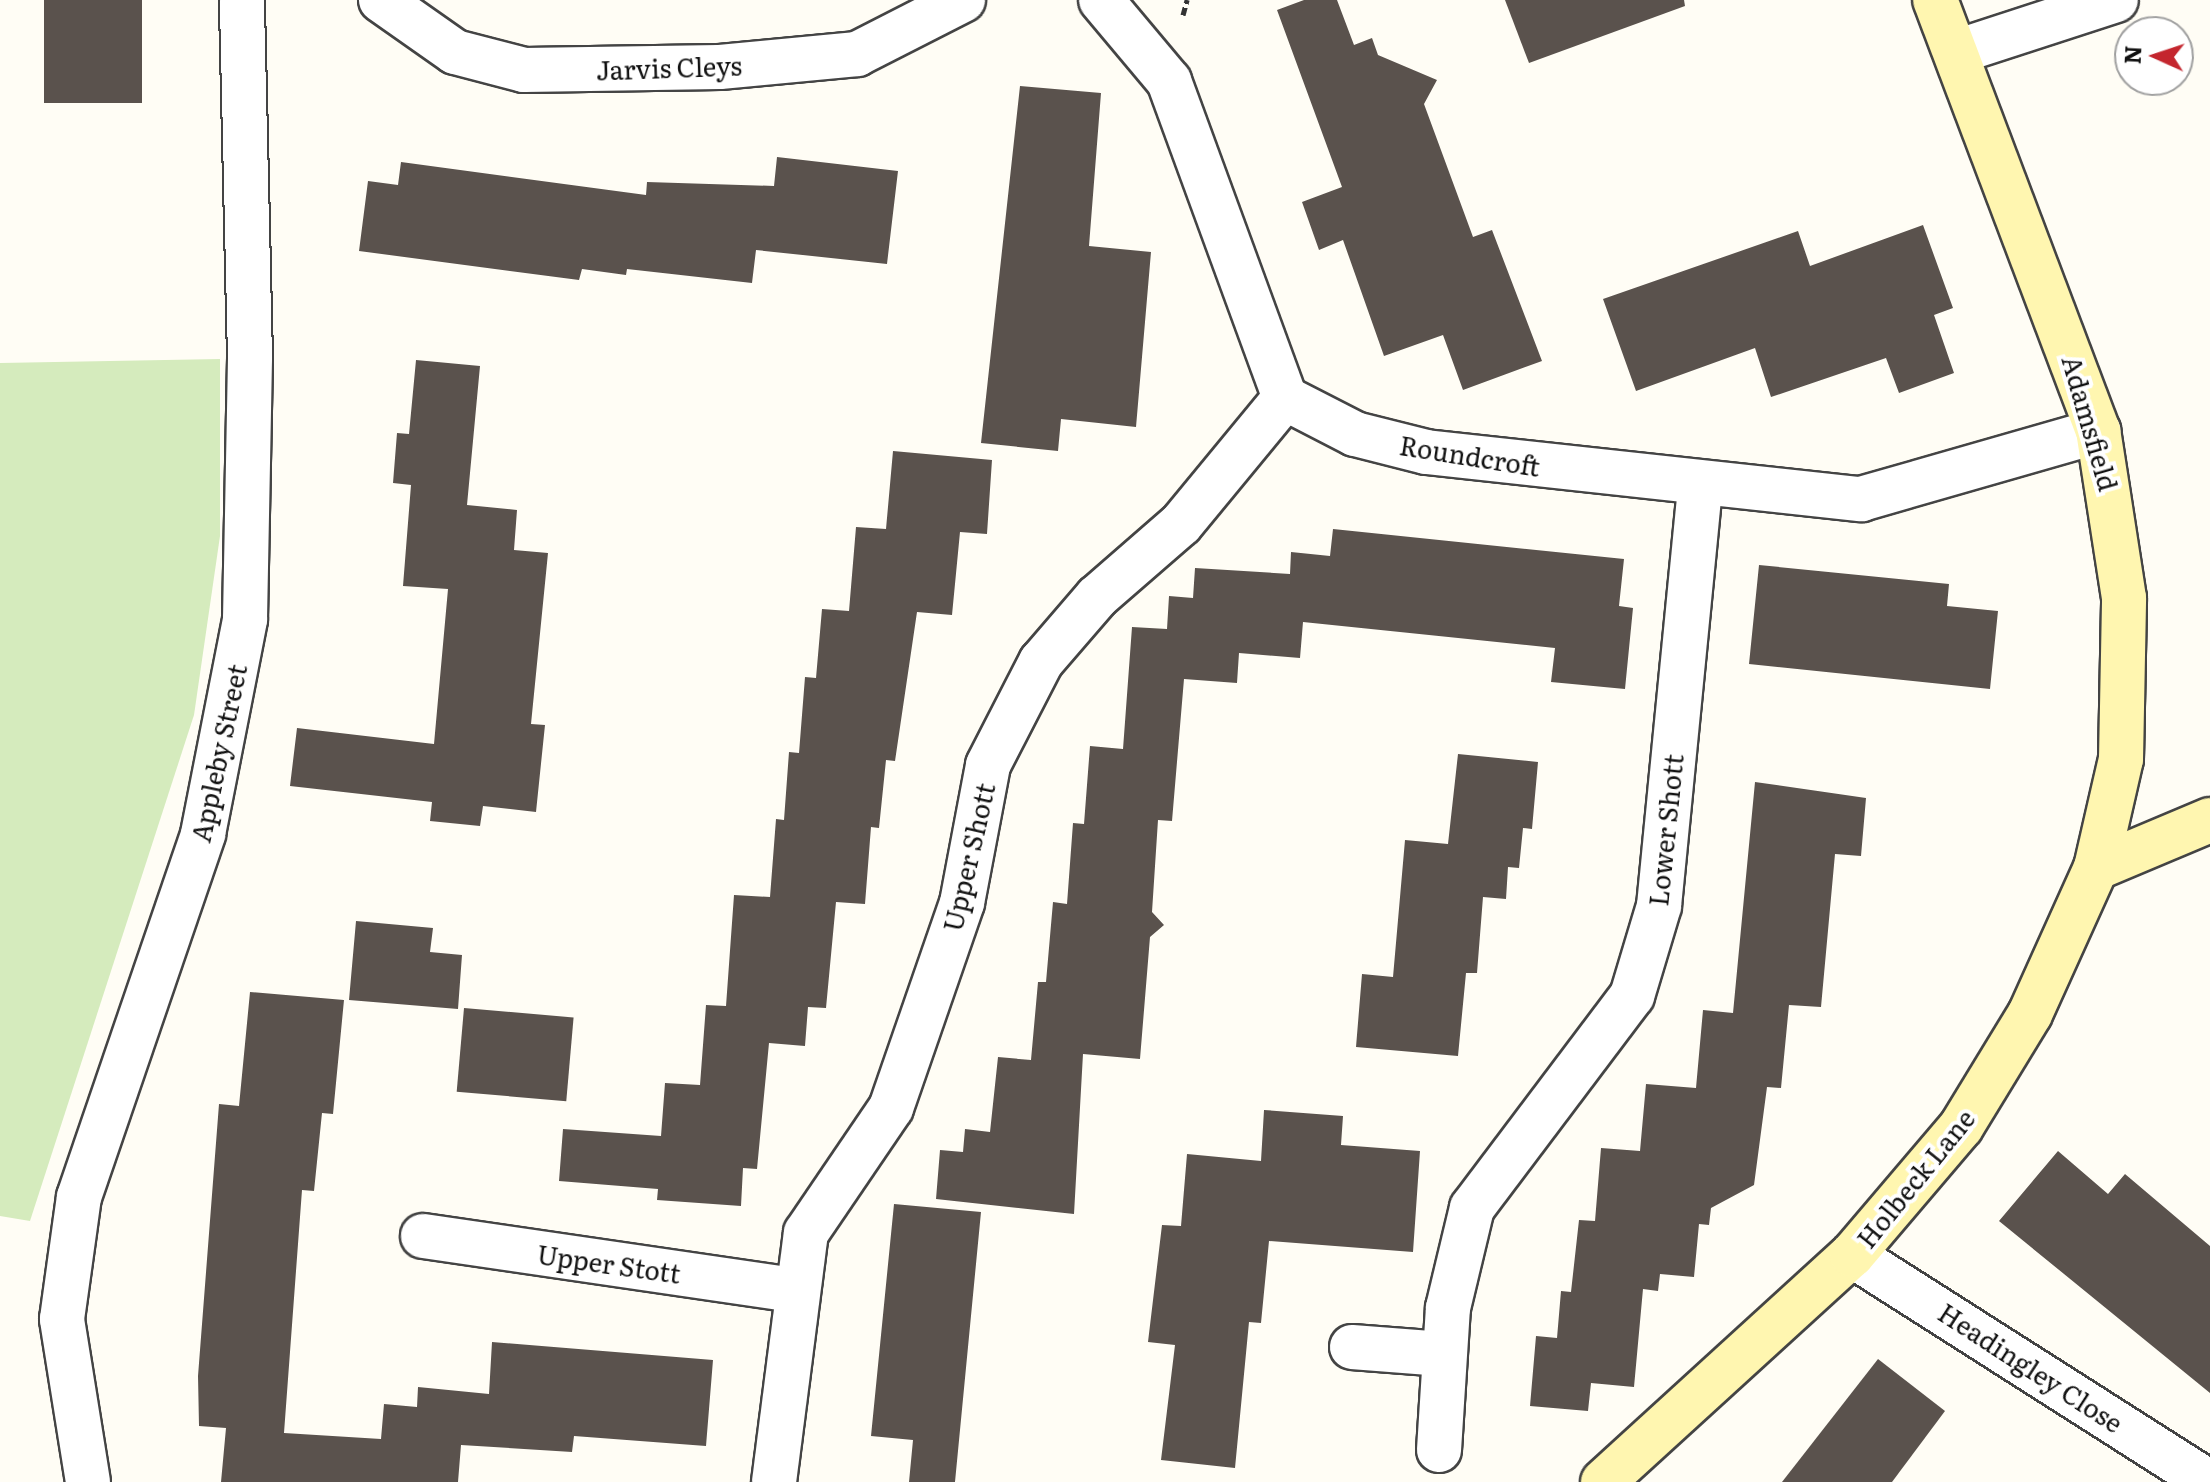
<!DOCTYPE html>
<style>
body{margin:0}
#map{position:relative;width:2210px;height:1482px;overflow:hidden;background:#fffdf5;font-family:Literata,serif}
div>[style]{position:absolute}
.green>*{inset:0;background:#d5ebbd}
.building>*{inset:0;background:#5a524d;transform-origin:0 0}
.path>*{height:5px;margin-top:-2.5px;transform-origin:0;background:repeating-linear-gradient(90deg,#333 0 8px,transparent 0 12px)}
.roads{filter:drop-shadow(2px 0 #444) drop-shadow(-2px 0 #444) drop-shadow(0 2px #444) drop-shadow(0 -2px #444)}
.street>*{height:44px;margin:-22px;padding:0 22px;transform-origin:22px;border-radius:22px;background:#fff}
.secondary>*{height:44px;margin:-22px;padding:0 22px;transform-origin:22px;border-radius:22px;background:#fff6b0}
span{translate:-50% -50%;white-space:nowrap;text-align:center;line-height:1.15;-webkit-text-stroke:8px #fff;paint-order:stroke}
.street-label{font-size:26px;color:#111}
.north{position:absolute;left:2114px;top:16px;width:80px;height:80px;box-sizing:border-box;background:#fff;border:2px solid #a0a0a0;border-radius:50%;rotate:273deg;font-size:22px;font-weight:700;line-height:32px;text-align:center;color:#111}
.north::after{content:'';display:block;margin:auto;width:28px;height:36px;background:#c4262e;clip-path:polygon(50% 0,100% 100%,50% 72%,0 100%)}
</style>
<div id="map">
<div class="green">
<i style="clip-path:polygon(220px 359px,220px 536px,194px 715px,30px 1221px,0 1216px,0 363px)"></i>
</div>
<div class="building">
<i style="left:44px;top:0;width:98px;height:103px"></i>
<i style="clip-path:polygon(1304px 0,1337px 0,1354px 45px,1372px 38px,1378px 55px,1437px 80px,1424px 104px,1473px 237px,1492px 230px,1542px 361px,1463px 390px,1443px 335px,1384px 356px,1343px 240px,1319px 250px,1302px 202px,1342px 187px,1277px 10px)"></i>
<i style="clip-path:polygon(1505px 0,1684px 0,1685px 6px,1529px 63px)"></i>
<i style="clip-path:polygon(1020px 86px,1101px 93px,1089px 246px,1151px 252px,1136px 427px,1061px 419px,1058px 451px,981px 443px)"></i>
<i style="clip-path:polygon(777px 157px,898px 171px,887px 264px,756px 250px,752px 283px,627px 269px,626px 275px,582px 269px,579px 280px,359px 251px,368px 181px,398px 185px,401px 162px,646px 195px,647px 182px,774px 186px)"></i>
<i style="clip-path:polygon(1923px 225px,1953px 308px,1934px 315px,1954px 373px,1899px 393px,1886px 358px,1771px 397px,1755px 348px,1636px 391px,1603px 299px,1798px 231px,1810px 266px)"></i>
<i style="clip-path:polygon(416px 360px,480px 366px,467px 505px,517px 510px,514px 550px,548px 553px,531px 724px,545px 725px,536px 812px,483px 806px,480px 826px,430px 821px,432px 802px,290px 786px,297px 728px,434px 744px,448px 589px,403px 586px,411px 485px,393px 483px,397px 433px,409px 434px)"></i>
<i style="clip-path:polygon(893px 451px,992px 460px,987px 534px,960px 532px,952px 615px,917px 612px,895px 761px,886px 760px,879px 828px,871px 827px,865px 904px,836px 902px,826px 1008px,808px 1007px,805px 1046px,769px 1043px,757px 1169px,743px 1168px,741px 1206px,657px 1200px,658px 1189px,559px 1181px,563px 1129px,661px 1136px,665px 1083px,700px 1085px,706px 1005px,726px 1006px,734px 895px,770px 897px,776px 819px,784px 820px,789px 752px,799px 753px,805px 677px,816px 678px,822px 609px,849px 611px,856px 527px,886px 529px)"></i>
<i style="clip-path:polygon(1333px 529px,1624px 559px,1619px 606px,1633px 608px,1625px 689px,1551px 682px,1555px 648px,1303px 622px,1300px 658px,1239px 653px,1237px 683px,1184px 679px,1172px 821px,1158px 820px,1152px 912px,1164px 925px,1150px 937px,1140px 1059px,1083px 1054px,1074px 1214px,936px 1199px,940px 1150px,963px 1152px,965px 1129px,990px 1132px,998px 1057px,1031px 1060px,1038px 982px,1046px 982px,1053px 902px,1067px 904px,1073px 823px,1084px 824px,1090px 746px,1123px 749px,1132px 627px,1167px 629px,1169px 596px,1193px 598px,1195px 568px,1290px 574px,1291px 552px,1330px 556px)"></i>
<i style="clip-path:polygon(1759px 565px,1949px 584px,1947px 606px,1998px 611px,1990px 689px,1749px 664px)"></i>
<i style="clip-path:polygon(1458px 754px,1538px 762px,1532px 829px,1523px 828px,1519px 868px,1508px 867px,1506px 899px,1483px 897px,1477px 973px,1466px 973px,1458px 1056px,1356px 1047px,1362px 974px,1393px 977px,1405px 840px,1448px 844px)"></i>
<i style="clip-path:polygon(1755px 782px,1866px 798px,1861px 856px,1835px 854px,1821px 1007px,1789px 1005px,1781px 1088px,1767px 1087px,1754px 1185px,1711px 1208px,1709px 1225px,1699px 1224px,1694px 1277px,1660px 1274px,1658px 1291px,1643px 1289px,1634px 1387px,1591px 1383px,1588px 1411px,1530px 1406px,1536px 1336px,1557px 1338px,1561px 1291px,1571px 1292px,1579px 1220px,1595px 1221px,1601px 1148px,1640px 1151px,1646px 1084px,1696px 1088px,1703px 1010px,1733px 1013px)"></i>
<i style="clip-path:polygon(356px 921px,433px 928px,430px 952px,462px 955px,458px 1009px,349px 1000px)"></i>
<i style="clip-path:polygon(250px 992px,344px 1000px,333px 1114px,322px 1113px,314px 1191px,302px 1190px,284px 1433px,381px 1439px,384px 1404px,417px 1407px,418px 1387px,489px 1394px,492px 1342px,713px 1360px,706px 1446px,574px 1436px,572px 1452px,461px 1445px,458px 1482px,221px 1482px,226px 1428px,199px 1426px,198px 1376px,219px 1104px,239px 1106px)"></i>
<i style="left:464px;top:1008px;width:110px;height:84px;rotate:5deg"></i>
<i style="clip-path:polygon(1264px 1110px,1343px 1116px,1341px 1145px,1420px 1151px,1413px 1252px,1269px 1241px,1261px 1323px,1249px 1322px,1235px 1468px,1161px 1460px,1175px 1345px,1148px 1342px,1162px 1225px,1181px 1226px,1187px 1154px,1261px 1161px)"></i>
<i style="clip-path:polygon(2058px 1151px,2108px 1194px,2125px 1174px,2210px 1246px,2210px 1393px,1999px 1221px)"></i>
<i style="clip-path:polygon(894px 1204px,981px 1212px,955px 1482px,909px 1482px,913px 1440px,871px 1436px)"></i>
<i style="clip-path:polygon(1878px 1359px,1945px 1411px,1892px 1482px,1782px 1482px)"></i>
</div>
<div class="path">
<i style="left:1183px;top:15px;width:16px;rotate:-75deg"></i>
</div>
<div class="roads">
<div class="street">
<i style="left:381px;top:0;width:90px;rotate:35.1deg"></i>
<i style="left:455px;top:52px;width:71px;rotate:14.6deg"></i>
<i style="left:524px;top:70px;width:196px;rotate:-0.9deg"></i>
<i style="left:720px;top:67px;width:138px;rotate:-5.4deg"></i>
<i style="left:857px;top:54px;width:119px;rotate:-27deg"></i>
<i style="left:1101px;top:0;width:106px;rotate:50deg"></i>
<i style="left:1169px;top:81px;width:338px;rotate:69.9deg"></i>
<i style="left:1285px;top:398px;width:79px;rotate:27.2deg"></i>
<i style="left:1355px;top:434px;width:73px;rotate:14.2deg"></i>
<i style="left:1426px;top:452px;width:438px;rotate:6.2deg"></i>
<i style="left:1861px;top:499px;width:247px;rotate:-16deg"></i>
<i style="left:1956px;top:52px;width:168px;rotate:-18deg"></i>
<i style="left:423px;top:1236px;width:375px;rotate:8.3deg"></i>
<i style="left:1852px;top:1255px;width:422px;rotate:32.5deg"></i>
<i style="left:1352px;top:1347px;width:91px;rotate:4.4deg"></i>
<i style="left:1439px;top:1450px;width:142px;rotate:-86.4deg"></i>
<i style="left:1448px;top:1308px;width:103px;rotate:-76.5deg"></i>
<i style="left:1472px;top:1208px;width:266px;rotate:-53deg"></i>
<i style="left:1632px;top:996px;width:94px;rotate:-73.3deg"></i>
<i style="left:1659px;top:906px;width:422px;rotate:-84.4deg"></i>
<i style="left:88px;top:1482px;width:165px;rotate:-99.1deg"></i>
<i style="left:62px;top:1319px;width:123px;rotate:-82.1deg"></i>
<i style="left:79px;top:1197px;width:384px;rotate:-71.1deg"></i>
<i style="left:203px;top:834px;width:219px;rotate:-78.9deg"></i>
<i style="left:245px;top:619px;width:261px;rotate:-88.9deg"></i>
<i style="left:250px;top:358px;width:358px;rotate:-91.3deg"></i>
<i style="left:774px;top:1482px;width:251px;rotate:-82.7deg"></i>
<i style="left:806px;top:1233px;width:151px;rotate:-55.8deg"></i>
<i style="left:891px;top:1108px;width:217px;rotate:-70.9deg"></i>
<i style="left:962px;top:903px;width:140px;rotate:-79.3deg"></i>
<i style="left:988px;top:765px;width:116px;rotate:-62.8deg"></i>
<i style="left:1041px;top:662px;width:86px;rotate:-49.3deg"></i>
<i style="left:1097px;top:597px;width:111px;rotate:-41deg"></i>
<i style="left:1181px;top:524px;width:163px;rotate:-50.5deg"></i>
</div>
<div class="secondary">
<i style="left:2096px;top:868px;width:124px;rotate:-22.8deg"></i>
<i style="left:1603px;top:1482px;width:337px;rotate:-42.4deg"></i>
<i style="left:1852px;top:1255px;width:168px;rotate:-49.6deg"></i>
<i style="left:1961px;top:1127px;width:132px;rotate:-58.6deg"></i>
<i style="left:2030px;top:1014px;width:160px;rotate:-65.7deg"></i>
<i style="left:2096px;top:868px;width:112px;rotate:-77.1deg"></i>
<i style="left:2121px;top:759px;width:161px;rotate:-88.9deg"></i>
<i style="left:2124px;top:598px;width:169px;rotate:-98.8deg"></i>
<i style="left:2098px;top:431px;width:461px;rotate:-110.7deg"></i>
</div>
</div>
<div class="street-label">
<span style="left:669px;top:67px;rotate:-2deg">Jarvis Cleys</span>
<span style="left:2091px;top:423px;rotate:74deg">Adamsfield</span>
<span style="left:1470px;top:455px;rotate:9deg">Roundcroft</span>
<span style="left:218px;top:753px;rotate:-78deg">Appleby Street</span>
<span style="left:1665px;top:830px;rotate:-84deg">Lower Shott</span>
<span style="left:968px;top:857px;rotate:-77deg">Upper Shott</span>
<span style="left:1915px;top:1178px;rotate:-51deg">Holbeck Lane</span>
<span style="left:609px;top:1263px;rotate:8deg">Upper Stott</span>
<span style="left:2031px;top:1367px;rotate:33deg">Headingley Close</span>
</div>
<div class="north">N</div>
</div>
